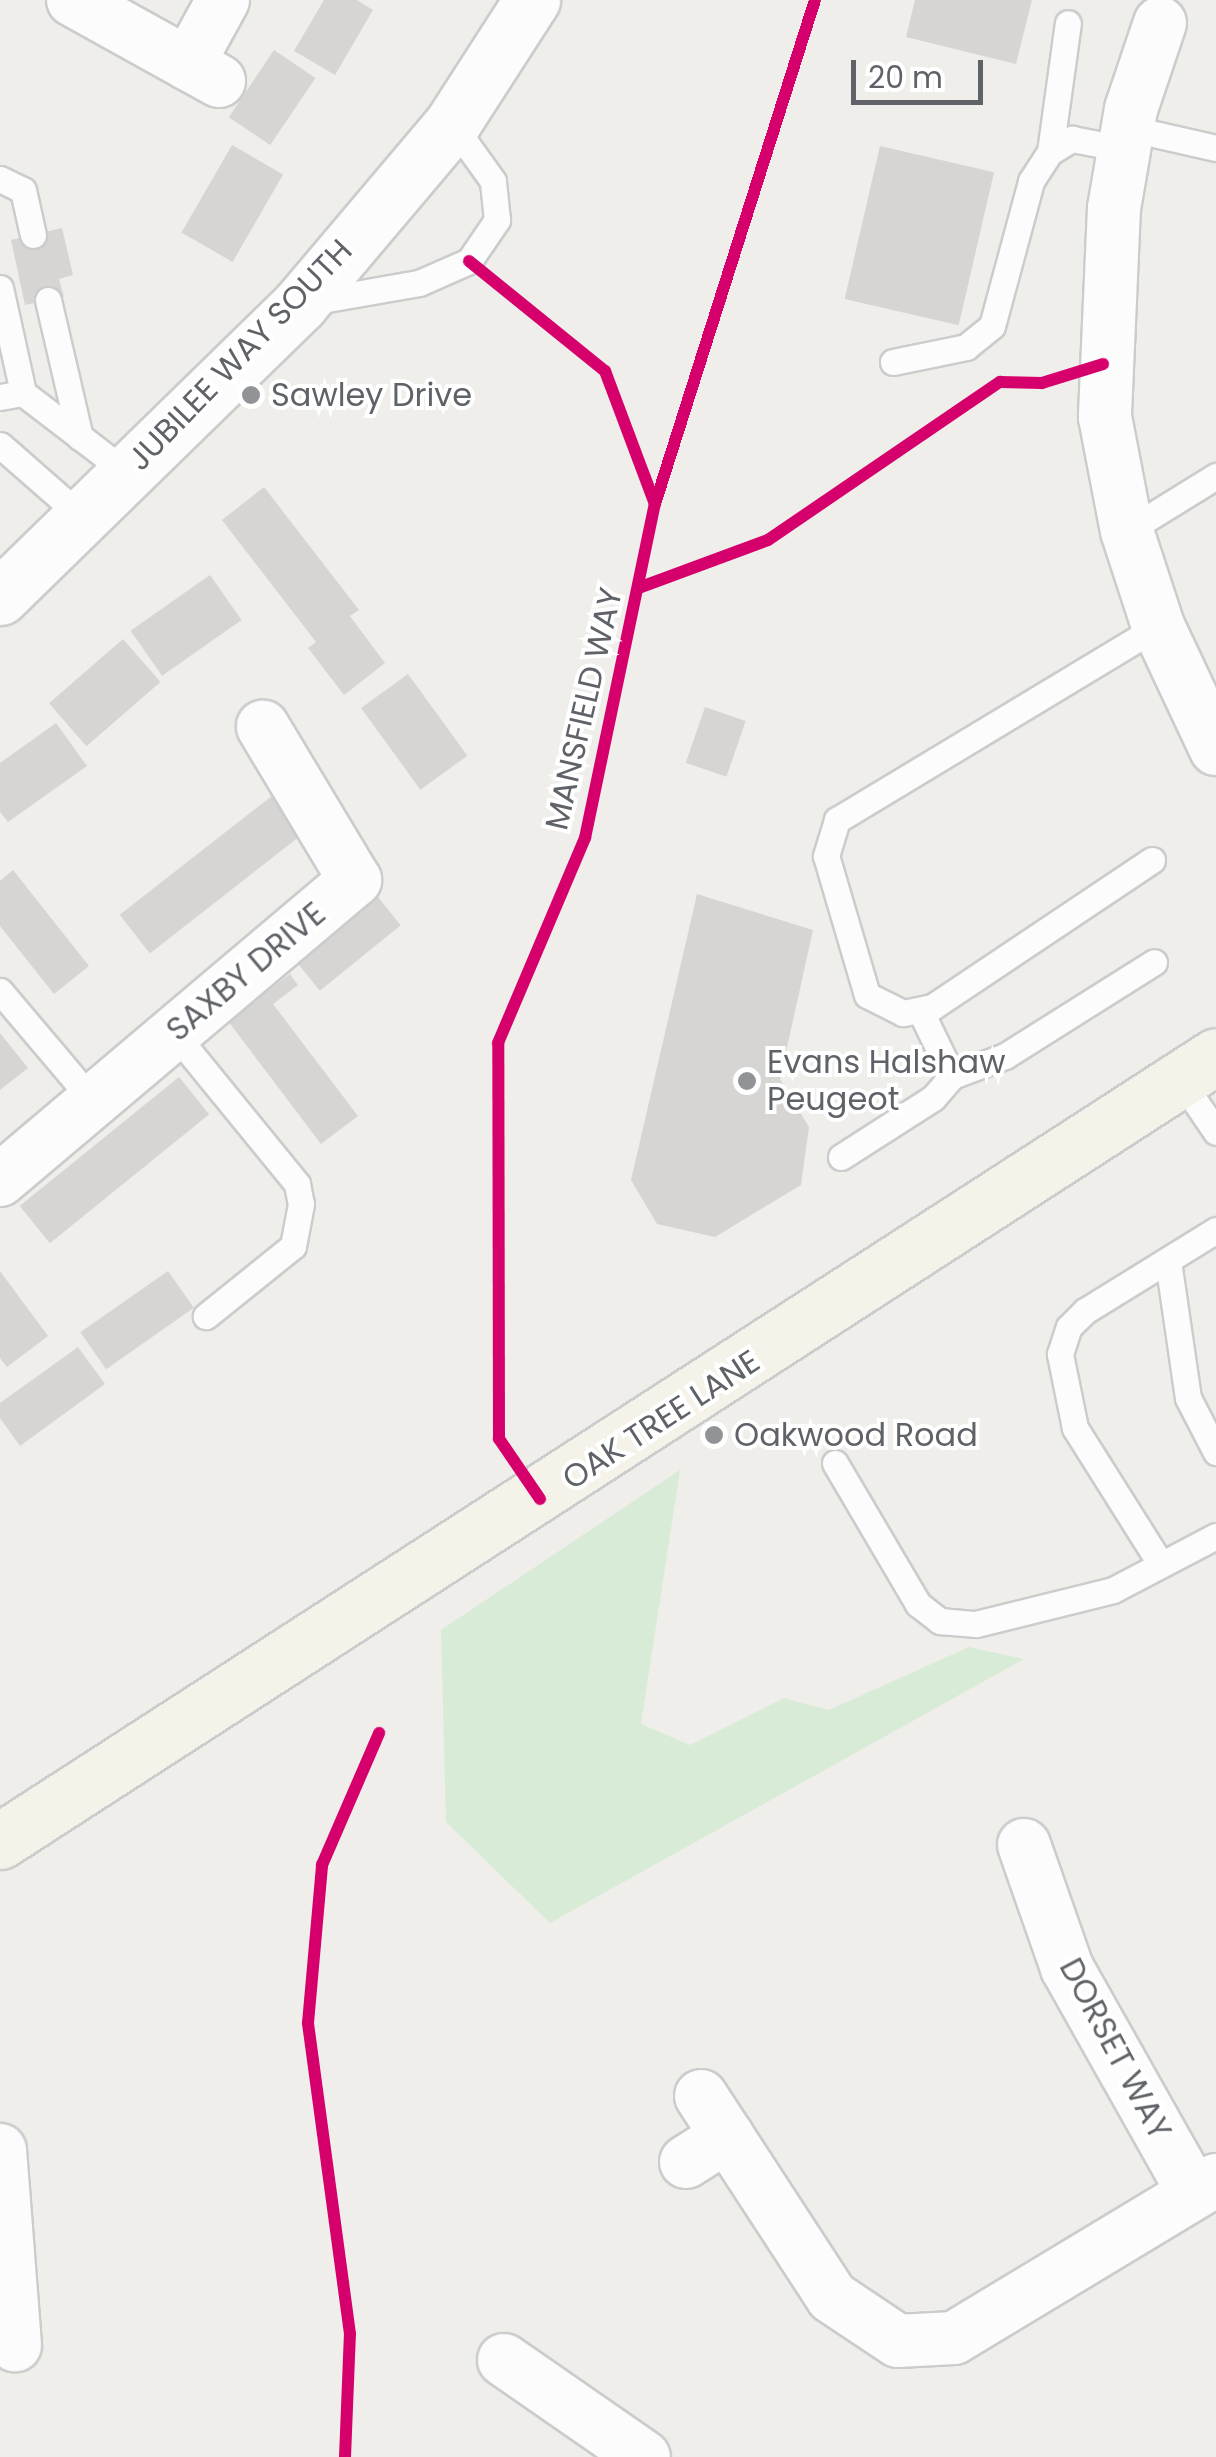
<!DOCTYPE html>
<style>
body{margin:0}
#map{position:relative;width:1216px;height:2457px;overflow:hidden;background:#efeeea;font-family:Poppins,sans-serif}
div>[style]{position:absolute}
.green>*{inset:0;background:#d8ebd6}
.building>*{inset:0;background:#d6d5d3;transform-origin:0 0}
.roads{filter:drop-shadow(2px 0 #cbcccc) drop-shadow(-2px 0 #cbcccc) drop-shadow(0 2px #cbcccc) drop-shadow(0 -2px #cbcccc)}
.lane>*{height:25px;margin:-12.5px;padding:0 12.5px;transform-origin:12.5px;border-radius:12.5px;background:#fdfcfc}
.street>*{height:52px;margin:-26px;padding:0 26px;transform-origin:26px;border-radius:26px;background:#fdfcfc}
.secondary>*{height:55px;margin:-27.5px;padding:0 27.5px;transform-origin:27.5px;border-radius:27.5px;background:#fdfcfc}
.primary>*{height:55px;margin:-27.5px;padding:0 27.5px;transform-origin:27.5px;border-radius:27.5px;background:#f4f2e9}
.cycleway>*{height:12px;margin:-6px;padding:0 6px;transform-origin:6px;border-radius:6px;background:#d6006c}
.dots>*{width:28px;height:28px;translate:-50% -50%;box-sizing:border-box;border:5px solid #fff;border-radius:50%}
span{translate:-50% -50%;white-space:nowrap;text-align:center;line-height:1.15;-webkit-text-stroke:8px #fff;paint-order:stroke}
.street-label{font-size:32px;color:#5f6368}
.poi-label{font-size:32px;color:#5f6368}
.left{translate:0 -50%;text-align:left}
.scale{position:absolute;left:851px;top:60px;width:132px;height:45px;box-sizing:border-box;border:5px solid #5f6368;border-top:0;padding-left:12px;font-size:30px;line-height:35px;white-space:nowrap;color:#5f6368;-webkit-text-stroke:8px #fff;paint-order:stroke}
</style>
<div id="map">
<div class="green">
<i style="clip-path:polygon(680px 1470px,641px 1724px,690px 1745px,784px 1698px,829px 1710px,969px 1647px,1024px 1659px,550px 1923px,446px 1822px,441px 1630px)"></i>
</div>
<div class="building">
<i style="clip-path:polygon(324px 0,357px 0,373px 10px,335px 75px,294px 51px)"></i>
<i style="clip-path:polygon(915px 0,1032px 0,1016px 64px,906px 37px)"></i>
<i style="left:274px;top:50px;width:50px;height:81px;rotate:34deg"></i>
<i style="left:232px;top:145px;width:59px;height:101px;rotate:30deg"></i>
<i style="left:880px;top:146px;width:117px;height:157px;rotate:13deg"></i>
<i style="clip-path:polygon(62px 228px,73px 275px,59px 279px,64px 297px,25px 305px,11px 240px)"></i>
<i style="clip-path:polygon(264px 487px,359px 610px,350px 616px,385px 663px,344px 695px,308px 648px,316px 642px,222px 520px)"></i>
<i style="left:210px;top:575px;width:55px;height:97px;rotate:55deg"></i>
<i style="left:123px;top:639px;width:57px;height:98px;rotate:49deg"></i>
<i style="left:408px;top:674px;width:101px;height:58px;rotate:54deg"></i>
<i style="left:705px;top:707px;width:43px;height:59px;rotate:19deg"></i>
<i style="clip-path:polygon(56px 723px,87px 766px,8px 822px,0 812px,0 763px)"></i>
<i style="left:282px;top:788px;width:49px;height:206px;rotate:52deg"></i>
<i style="clip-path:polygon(13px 870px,89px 966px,54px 994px,0 926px,0 881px)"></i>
<i style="left:373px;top:891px;width:44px;height:104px;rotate:51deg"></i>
<i style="clip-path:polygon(697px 894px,813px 930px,780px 1079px,809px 1127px,801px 1185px,715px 1237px,657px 1224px,631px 1180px)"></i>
<i style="clip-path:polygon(290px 974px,298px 985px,273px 1004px,358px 1116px,321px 1144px,228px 1021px)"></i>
<i style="clip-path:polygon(0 1033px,28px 1068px,0 1090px)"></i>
<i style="left:179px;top:1077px;width:48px;height:205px;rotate:51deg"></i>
<i style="clip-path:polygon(0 1271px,48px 1336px,7px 1367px,0 1358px)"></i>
<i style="left:168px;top:1271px;width:45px;height:107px;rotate:55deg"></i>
<i style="clip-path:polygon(78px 1347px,105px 1384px,20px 1446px,0 1418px,0 1403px)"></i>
</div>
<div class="roads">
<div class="lane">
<i style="left:1128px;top:128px;width:90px;rotate:12.8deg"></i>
<i style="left:1050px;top:152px;width:130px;rotate:-82.1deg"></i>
<i style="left:0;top:179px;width:25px;rotate:26deg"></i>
<i style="left:23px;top:190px;width:46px;rotate:77.5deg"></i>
<i style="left:0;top:288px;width:107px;rotate:77.6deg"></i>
<i style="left:48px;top:300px;width:141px;rotate:76.9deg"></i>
<i style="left:310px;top:302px;width:111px;rotate:-9.9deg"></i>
<i style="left:419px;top:283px;width:55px;rotate:-23.7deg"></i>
<i style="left:469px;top:261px;width:50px;rotate:-55.7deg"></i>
<i style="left:497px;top:220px;width:39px;rotate:-96deg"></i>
<i style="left:493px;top:181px;width:70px;rotate:-125.7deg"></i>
<i style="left:893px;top:362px;width:75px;rotate:-11.6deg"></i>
<i style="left:966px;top:347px;width:33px;rotate:-39deg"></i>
<i style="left:992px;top:326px;width:150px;rotate:-74.9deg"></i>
<i style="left:1031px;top:181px;width:35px;rotate:-57deg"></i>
<i style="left:1050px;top:152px;width:26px;rotate:-31deg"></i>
<i style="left:1072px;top:139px;width:53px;rotate:10.9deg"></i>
<i style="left:0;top:397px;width:23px;rotate:-10deg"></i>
<i style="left:23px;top:393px;width:130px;rotate:37.5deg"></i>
<i style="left:0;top:445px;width:108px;rotate:41.2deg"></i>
<i style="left:1127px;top:531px;width:105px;rotate:-31.7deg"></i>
<i style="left:1152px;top:860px;width:265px;rotate:146.2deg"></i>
<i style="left:932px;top:1007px;width:30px;rotate:168deg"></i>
<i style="left:903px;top:1013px;width:40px;rotate:-153.4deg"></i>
<i style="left:867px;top:995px;width:145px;rotate:-106.4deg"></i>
<i style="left:826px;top:856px;width:38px;rotate:-73deg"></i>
<i style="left:837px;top:820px;width:375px;rotate:-31.1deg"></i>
<i style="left:0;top:991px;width:144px;rotate:49.8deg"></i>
<i style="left:174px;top:1033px;width:195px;rotate:50.8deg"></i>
<i style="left:297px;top:1184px;width:20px;rotate:79deg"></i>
<i style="left:301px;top:1204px;width:43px;rotate:100.8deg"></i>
<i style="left:293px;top:1246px;width:112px;rotate:141.2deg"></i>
<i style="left:952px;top:1076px;width:57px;rotate:-20.7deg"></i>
<i style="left:1005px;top:1056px;width:176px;rotate:-32.2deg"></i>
<i style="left:1180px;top:1079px;width:64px;rotate:55.8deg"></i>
<i style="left:841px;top:1157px;width:109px;rotate:-32.7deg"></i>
<i style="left:933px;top:1098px;width:29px;rotate:-49deg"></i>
<i style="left:952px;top:1076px;width:73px;rotate:-115.9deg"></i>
<i style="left:1168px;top:1261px;width:138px;rotate:81.7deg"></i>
<i style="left:1188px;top:1398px;width:61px;rotate:62.6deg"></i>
<i style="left:835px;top:1463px;width:164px;rotate:59.5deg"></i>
<i style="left:918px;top:1604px;width:28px;rotate:38deg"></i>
<i style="left:940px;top:1621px;width:36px;rotate:5deg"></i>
<i style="left:976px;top:1624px;width:141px;rotate:-13.9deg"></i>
<i style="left:1113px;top:1590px;width:116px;rotate:-27.7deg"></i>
<i style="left:1160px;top:1563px;width:160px;rotate:-122.2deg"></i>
<i style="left:1075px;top:1428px;width:76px;rotate:-101.5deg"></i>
<i style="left:1060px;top:1354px;width:28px;rotate:-72deg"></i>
<i style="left:1069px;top:1327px;width:23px;rotate:-45deg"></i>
<i style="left:1085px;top:1311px;width:154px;rotate:-31.7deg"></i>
</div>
<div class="street">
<i style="left:73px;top:0;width:167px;rotate:29deg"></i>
<i style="left:1160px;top:23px;width:91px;rotate:108.6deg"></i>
<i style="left:1131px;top:109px;width:100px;rotate:99.7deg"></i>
<i style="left:1114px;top:208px;width:209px;rotate:92.5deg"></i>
<i style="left:1105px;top:417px;width:116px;rotate:79.1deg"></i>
<i style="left:1127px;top:531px;width:100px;rotate:71.9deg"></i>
<i style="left:1158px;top:626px;width:136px;rotate:64.8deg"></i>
<i style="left:188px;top:64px;width:73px;rotate:-61.3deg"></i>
<i style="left:0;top:1180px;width:465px;rotate:-40.2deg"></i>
<i style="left:355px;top:880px;width:179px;rotate:-121deg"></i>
<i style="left:1024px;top:1845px;width:130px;rotate:70.7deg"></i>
<i style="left:1067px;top:1968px;width:258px;rotate:60.6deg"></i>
<i style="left:701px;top:2096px;width:240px;rotate:56.9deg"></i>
<i style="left:832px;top:2297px;width:79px;rotate:33.7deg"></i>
<i style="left:898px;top:2341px;width:56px;rotate:-3.1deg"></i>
<i style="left:954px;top:2338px;width:306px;rotate:-31.1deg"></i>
<i style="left:0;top:2150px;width:196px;rotate:85.6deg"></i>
<i style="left:686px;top:2162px;width:49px;rotate:-32.4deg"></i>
<i style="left:504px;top:2360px;width:170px;rotate:34.7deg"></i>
</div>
<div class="secondary">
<i style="left:0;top:597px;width:419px;rotate:-44.3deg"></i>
<i style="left:300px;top:304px;width:236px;rotate:-49.8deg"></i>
<i style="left:452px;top:124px;width:148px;rotate:-57.2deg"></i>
</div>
<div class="primary">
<i style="left:0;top:1841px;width:1447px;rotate:-32.84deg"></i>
</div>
</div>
<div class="cycleway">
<i style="left:469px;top:261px;width:175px;rotate:39deg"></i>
<i style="left:605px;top:371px;width:142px;rotate:69.4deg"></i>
<i style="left:641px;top:587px;width:135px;rotate:-20.3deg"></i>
<i style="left:768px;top:540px;width:281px;rotate:-34.3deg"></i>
<i style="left:1000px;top:382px;width:42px;rotate:1.4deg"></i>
<i style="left:1042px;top:383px;width:64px;rotate:-17.3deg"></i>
<i style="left:540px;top:1499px;width:73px;rotate:-124.3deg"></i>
<i style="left:499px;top:1439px;width:396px;rotate:-90.1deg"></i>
<i style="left:498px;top:1043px;width:223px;rotate:-67deg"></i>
<i style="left:585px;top:838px;width:341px;rotate:-78.2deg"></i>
<i style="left:655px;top:504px;width:529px;rotate:-72.39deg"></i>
<i style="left:345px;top:2457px;width:123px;rotate:-87.7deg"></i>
<i style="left:350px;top:2334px;width:314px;rotate:-97.7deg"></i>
<i style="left:308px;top:2023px;width:159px;rotate:-84.9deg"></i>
<i style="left:322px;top:1865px;width:144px;rotate:-66.6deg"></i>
</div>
<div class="dots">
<i style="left:251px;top:395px;background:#919496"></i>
<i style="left:747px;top:1081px;background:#919496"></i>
<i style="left:714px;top:1435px;background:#919496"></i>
</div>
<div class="street-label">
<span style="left:240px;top:355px;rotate:-46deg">JUBILEE WAY SOUTH</span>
<span style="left:584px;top:709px;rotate:-77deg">MANSFIELD WAY</span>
<span style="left:246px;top:972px;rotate:-40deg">SAXBY DRIVE</span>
<span style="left:661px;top:1420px;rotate:-33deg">OAK TREE LANE</span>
<span style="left:1115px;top:2049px;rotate:62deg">DORSET WAY</span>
</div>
<div class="poi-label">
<span class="left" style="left:271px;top:395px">Sawley Drive</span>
<span class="left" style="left:767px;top:1081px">Evans Halshaw<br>Peugeot</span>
<span class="left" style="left:734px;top:1435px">Oakwood Road</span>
</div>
<div class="scale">20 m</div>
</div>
